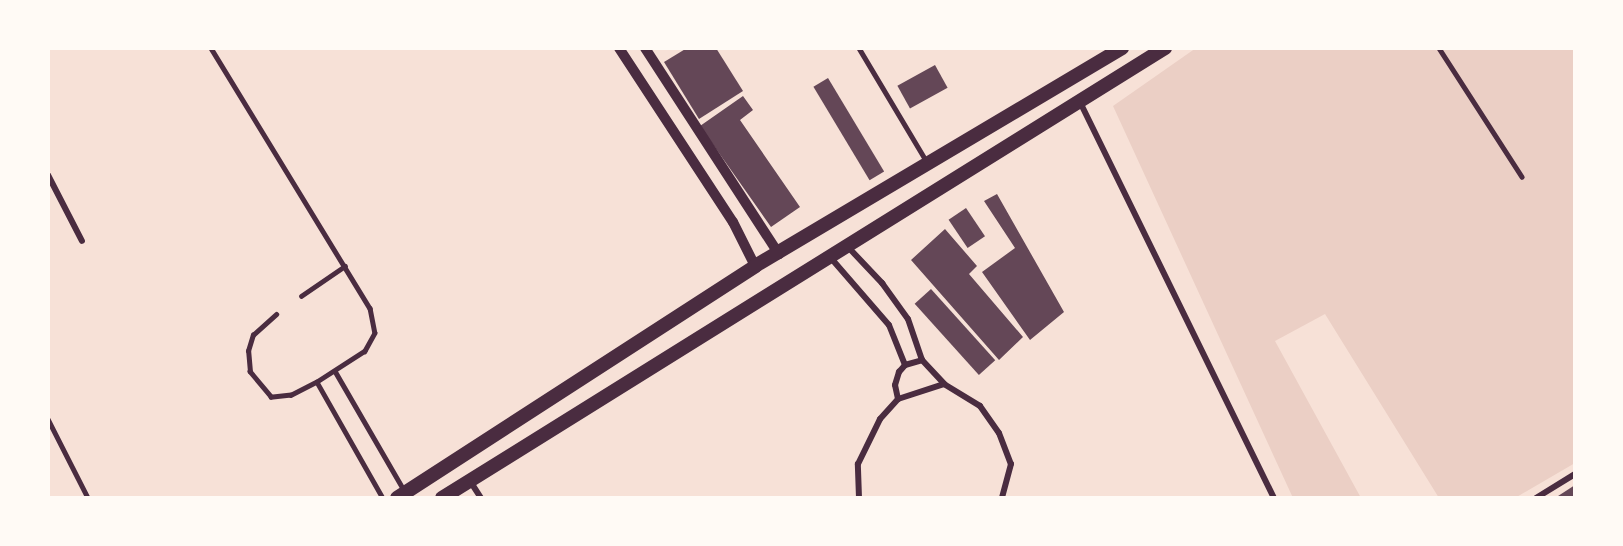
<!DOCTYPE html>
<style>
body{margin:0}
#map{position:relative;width:1623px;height:546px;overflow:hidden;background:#f7e1d7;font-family:Montserrat,sans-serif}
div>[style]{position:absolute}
.green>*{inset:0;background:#ebcfc5}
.building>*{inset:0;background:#644757;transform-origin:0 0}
.service>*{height:4.5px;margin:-2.25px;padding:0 2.25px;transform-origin:2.25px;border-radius:2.25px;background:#4a2c40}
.minor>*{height:6px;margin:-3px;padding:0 3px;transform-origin:3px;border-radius:3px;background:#4a2c40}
.tertiary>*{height:10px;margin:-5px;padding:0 5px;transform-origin:5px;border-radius:5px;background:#4a2c40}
.primary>*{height:14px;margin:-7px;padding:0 7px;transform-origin:7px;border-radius:7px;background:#4a2c40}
span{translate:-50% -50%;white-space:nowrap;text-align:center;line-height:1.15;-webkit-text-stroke:4.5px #fffaf5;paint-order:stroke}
.frame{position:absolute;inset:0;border:50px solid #fffaf5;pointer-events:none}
</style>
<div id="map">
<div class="green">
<i style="clip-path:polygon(1196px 48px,1575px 48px,1575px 463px,1515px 498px,1439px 498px,1325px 314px,1275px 341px,1361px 498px,1293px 498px,1113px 106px)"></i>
</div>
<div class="building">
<i style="clip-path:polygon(687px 48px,716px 48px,743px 91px,699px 119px,664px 62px)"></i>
<i style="left:935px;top:65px;width:26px;height:43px;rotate:61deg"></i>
<i style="left:828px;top:78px;width:109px;height:17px;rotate:59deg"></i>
<i style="clip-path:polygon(743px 96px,753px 110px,740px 120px,800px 207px,771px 227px,700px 126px)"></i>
<i style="clip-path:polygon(997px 194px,1064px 312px,1030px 340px,982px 272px,1015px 248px,984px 201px)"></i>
<i style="left:966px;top:208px;width:34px;height:21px;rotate:56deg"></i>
<i style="clip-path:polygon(945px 229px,977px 266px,969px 274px,1023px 337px,999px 360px,911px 260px)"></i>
<i style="left:931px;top:289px;width:96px;height:22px;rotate:48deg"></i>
<i style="clip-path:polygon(1575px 485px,1575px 498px,1555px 498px)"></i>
</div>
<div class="service">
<i style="left:211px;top:48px;width:305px;rotate:58.6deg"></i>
<i style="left:370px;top:308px;width:25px;rotate:79deg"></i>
<i style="left:375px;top:333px;width:21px;rotate:119deg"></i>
<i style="left:365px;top:351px;width:57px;rotate:147.1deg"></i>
<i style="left:317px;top:382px;width:29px;rotate:153deg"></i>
<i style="left:291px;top:395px;width:20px;rotate:174deg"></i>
<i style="left:271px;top:397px;width:33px;rotate:-130deg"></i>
<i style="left:250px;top:372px;width:21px;rotate:-95deg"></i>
<i style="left:248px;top:351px;width:17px;rotate:-73deg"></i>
<i style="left:253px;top:335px;width:31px;rotate:-42deg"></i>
<i style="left:859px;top:48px;width:133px;rotate:59.2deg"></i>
<i style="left:1439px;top:48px;width:153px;rotate:57.2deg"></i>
<i style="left:301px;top:296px;width:53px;rotate:-34.3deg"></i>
<i style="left:335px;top:371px;width:138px;rotate:59.9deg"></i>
<i style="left:317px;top:382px;width:133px;rotate:60.4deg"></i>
<i style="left:48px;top:419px;width:89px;rotate:63.1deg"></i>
</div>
<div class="minor">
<i style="left:1079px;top:100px;width:443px;rotate:63.9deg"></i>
<i style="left:48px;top:175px;width:74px;rotate:62.7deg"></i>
<i style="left:848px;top:247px;width:50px;rotate:46.6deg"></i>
<i style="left:882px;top:283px;width:44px;rotate:54.2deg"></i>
<i style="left:908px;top:319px;width:43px;rotate:71.1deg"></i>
<i style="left:830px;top:257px;width:90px;rotate:49.1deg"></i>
<i style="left:889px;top:325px;width:43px;rotate:68.2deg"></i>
<i style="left:898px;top:399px;width:14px;rotate:-102deg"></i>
<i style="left:895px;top:385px;width:14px;rotate:-73deg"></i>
<i style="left:899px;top:372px;width:9px;rotate:-49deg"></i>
<i style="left:905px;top:365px;width:18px;rotate:-16deg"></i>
<i style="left:922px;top:360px;width:33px;rotate:47deg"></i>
<i style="left:944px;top:384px;width:42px;rotate:31.4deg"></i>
<i style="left:980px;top:406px;width:33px;rotate:55deg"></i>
<i style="left:999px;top:433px;width:33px;rotate:69deg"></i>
<i style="left:1011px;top:464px;width:35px;rotate:105deg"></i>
<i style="left:470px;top:481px;width:20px;rotate:57deg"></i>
<i style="left:859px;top:498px;width:34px;rotate:-92deg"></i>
<i style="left:858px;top:464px;width:50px;rotate:-63.9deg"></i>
<i style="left:880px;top:419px;width:27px;rotate:-48deg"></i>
<i style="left:898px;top:399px;width:48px;rotate:-18.1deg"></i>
<i style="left:1536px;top:498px;width:46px;rotate:-31.6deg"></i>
</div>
<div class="tertiary">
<i style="left:619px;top:48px;width:208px;rotate:56.8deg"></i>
<i style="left:733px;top:222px;width:49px;rotate:63.4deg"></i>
<i style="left:645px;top:48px;width:246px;rotate:57deg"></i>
</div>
<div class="primary">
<i style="left:397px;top:498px;width:427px;rotate:-32.9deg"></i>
<i style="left:755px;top:266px;width:427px;rotate:-30.7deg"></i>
<i style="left:442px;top:498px;width:852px;rotate:-31.9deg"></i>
</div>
<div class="frame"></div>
</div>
